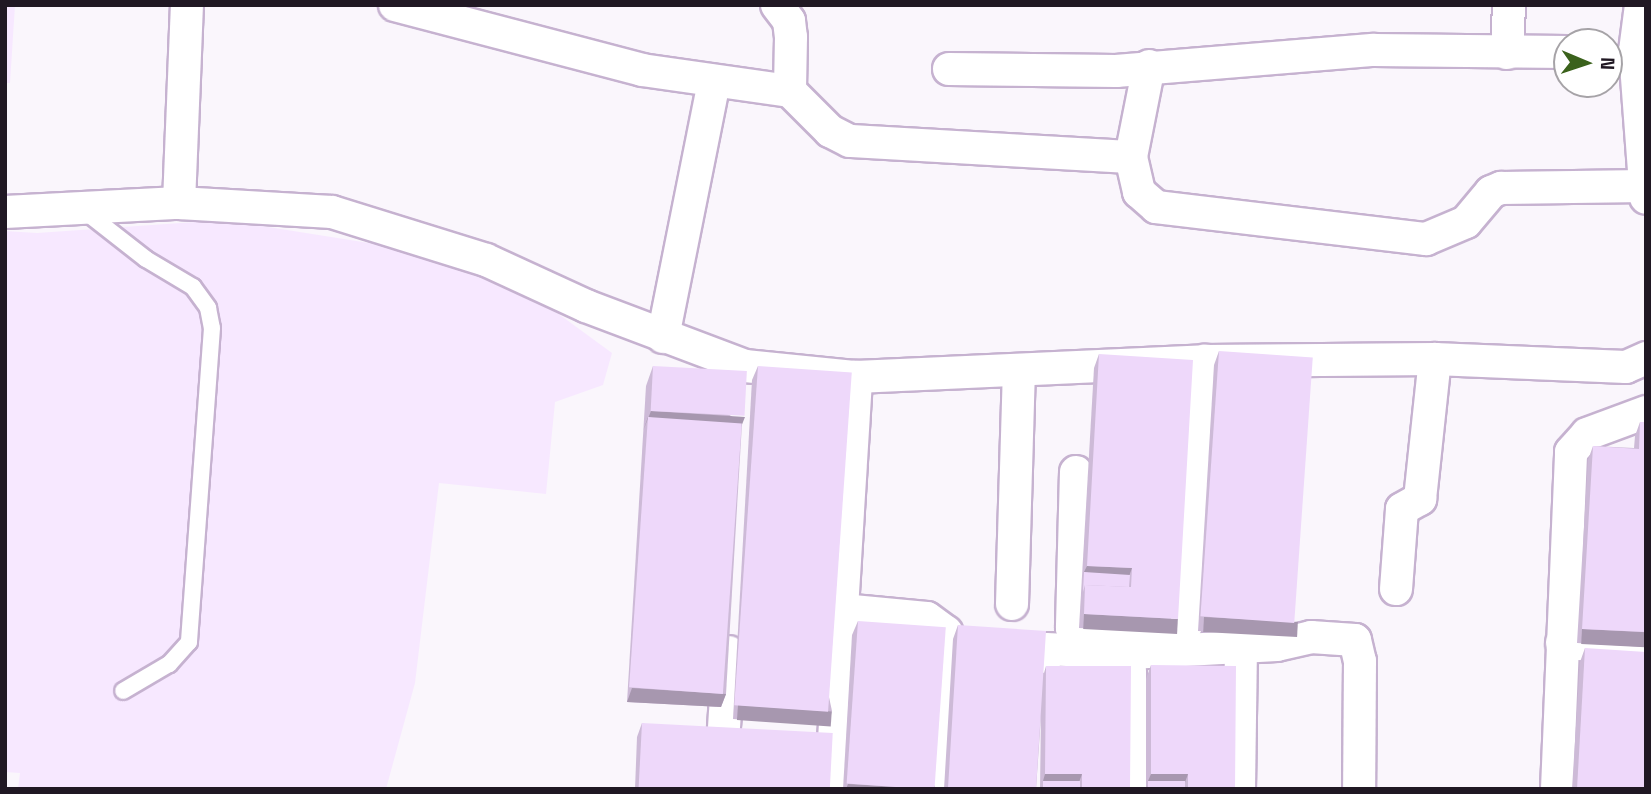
<!DOCTYPE html>
<style>
body{margin:0}
#map{position:relative;width:1651px;height:794px;overflow:hidden;background:#faf6fc;font-family:"Space Grotesk",sans-serif}
div>[style]{position:absolute}
.built>*{inset:0;background:#f7e8ff}
.roads{filter:drop-shadow(2px 0 #c6b2d0) drop-shadow(-2px 0 #c6b2d0) drop-shadow(0 2px #c6b2d0) drop-shadow(0 -2px #c6b2d0)}
.lane>*{height:16px;margin:-8px;padding:0 8px;transform-origin:8px;border-radius:8px;background:#fff}
.street>*{height:32px;margin:-16px;padding:0 16px;transform-origin:16px;border-radius:16px;background:#fff}
.wall>*{inset:0;background:#cdbad7}
.shaded-wall>*{inset:0;background:#a797af;transform-origin:0 0}
.building>*{inset:0;background:#eed8fa;transform-origin:0 0}
span{translate:-50% -50%;white-space:nowrap;text-align:center;line-height:1.15;-webkit-text-stroke:5px #fff;paint-order:stroke}
.frame{position:absolute;inset:0;border:7px solid #201823;pointer-events:none}
.north{position:absolute;left:1553px;top:28px;width:70px;height:70px;box-sizing:border-box;background:#fff;border:2px solid #a6a3a7;border-radius:50%;rotate:92deg;font-size:19px;font-weight:700;line-height:28px;text-align:center;color:#201823}
.north::after{content:'';display:block;margin:auto;width:24px;height:32px;background:#3b621c;clip-path:polygon(50% 0,100% 100%,50% 72%,0 100%)}
</style>
<div id="map">
<div class="built">
<i style="clip-path:polygon(5px 5px,15px 5px,10px 83px,5px 83px)"></i>
<i style="clip-path:polygon(224px 220px,413px 250px,545px 304px,612px 353px,603px 385px,555px 402px,546px 494px,439px 483px,415px 683px,386px 789px,18px 789px,20px 773px,5px 772px,5px 231px,37px 233px)"></i>
</div>
<div class="roads">
<div class="lane">
<i style="left:82px;top:209px;width:81px;rotate:38deg"></i>
<i style="left:146px;top:259px;width:55px;rotate:30.8deg"></i>
<i style="left:193px;top:287px;width:26px;rotate:54deg"></i>
<i style="left:208px;top:308px;width:20px;rotate:79deg"></i>
<i style="left:212px;top:328px;width:315px;rotate:94.2deg"></i>
<i style="left:189px;top:642px;width:30px;rotate:132deg"></i>
<i style="left:169px;top:664px;width:53px;rotate:149.6deg"></i>
</div>
<div class="street">
<i style="left:395px;top:5px;width:255px;rotate:14.7deg"></i>
<i style="left:642px;top:70px;width:149px;rotate:8.1deg"></i>
<i style="left:790px;top:91px;width:57px;rotate:45deg"></i>
<i style="left:830px;top:131px;width:22px;rotate:27deg"></i>
<i style="left:850px;top:141px;width:281px;rotate:3.3deg"></i>
<i style="left:777px;top:5px;width:20px;rotate:53deg"></i>
<i style="left:789px;top:21px;width:16px;rotate:83deg"></i>
<i style="left:791px;top:37px;width:54px;rotate:91.1deg"></i>
<i style="left:1641px;top:5px;width:46px;rotate:97.4deg"></i>
<i style="left:1635px;top:51px;width:147px;rotate:85.7deg"></i>
<i style="left:1507px;top:53px;width:48px;rotate:-87.6deg"></i>
<i style="left:1149px;top:66px;width:93px;rotate:101.2deg"></i>
<i style="left:1131px;top:157px;width:36px;rotate:77deg"></i>
<i style="left:1139px;top:192px;width:23px;rotate:41deg"></i>
<i style="left:1156px;top:207px;width:272px;rotate:6.8deg"></i>
<i style="left:1426px;top:239px;width:43px;rotate:-23deg"></i>
<i style="left:1466px;top:222px;width:39px;rotate:-50deg"></i>
<i style="left:1491px;top:192px;width:11px;rotate:-22deg"></i>
<i style="left:1501px;top:188px;width:144px;rotate:-0.8deg"></i>
<i style="left:949px;top:69px;width:167px;rotate:0.7deg"></i>
<i style="left:1116px;top:71px;width:259px;rotate:-4.7deg"></i>
<i style="left:1374px;top:50px;width:193px;rotate:0.6deg"></i>
<i style="left:179px;top:203px;width:198px;rotate:-87.7deg"></i>
<i style="left:5px;top:212px;width:174px;rotate:-3deg"></i>
<i style="left:179px;top:203px;width:153px;rotate:3.4deg"></i>
<i style="left:332px;top:212px;width:161px;rotate:17.3deg"></i>
<i style="left:486px;top:260px;width:110px;rotate:24.7deg"></i>
<i style="left:586px;top:306px;width:170px;rotate:20.7deg"></i>
<i style="left:745px;top:366px;width:112px;rotate:5.7deg"></i>
<i style="left:856px;top:377px;width:349px;rotate:-2.6deg"></i>
<i style="left:1205px;top:361px;width:230px;rotate:-0.5deg"></i>
<i style="left:1435px;top:359px;width:191px;rotate:2.4deg"></i>
<i style="left:1626px;top:367px;width:22px;rotate:-24deg"></i>
<i style="left:663px;top:337px;width:261px;rotate:-78.7deg"></i>
<i style="left:1076px;top:472px;width:156px;rotate:91.5deg"></i>
<i style="left:1072px;top:628px;width:10px;rotate:37deg"></i>
<i style="left:1080px;top:634px;width:101px;rotate:0.6deg"></i>
<i style="left:1181px;top:635px;width:13px;rotate:-63deg"></i>
<i style="left:1187px;top:623px;width:263px;rotate:-86.1deg"></i>
<i style="left:1396px;top:589px;width:80px;rotate:-85.7deg"></i>
<i style="left:1402px;top:509px;width:21px;rotate:-29deg"></i>
<i style="left:1420px;top:499px;width:141px;rotate:-83.9deg"></i>
<i style="left:1012px;top:604px;width:234px;rotate:-88.3deg"></i>
<i style="left:842px;top:610px;width:85px;rotate:5.4deg"></i>
<i style="left:927px;top:618px;width:24px;rotate:36deg"></i>
<i style="left:946px;top:632px;width:157px;rotate:92.6deg"></i>
<i style="left:1562px;top:643px;width:84px;rotate:3.4deg"></i>
<i style="left:1130px;top:671px;width:118px;rotate:89.5deg"></i>
<i style="left:1040px;top:690px;width:41px;rotate:-81.7deg"></i>
<i style="left:1046px;top:649px;width:84px;rotate:2.7deg"></i>
<i style="left:1130px;top:653px;width:147px;rotate:-3.1deg"></i>
<i style="left:1277px;top:645px;width:35px;rotate:-13deg"></i>
<i style="left:1311px;top:637px;width:44px;rotate:3.9deg"></i>
<i style="left:1355px;top:640px;width:22px;rotate:77deg"></i>
<i style="left:1360px;top:661px;width:128px;rotate:90.4deg"></i>
<i style="left:724px;top:727px;width:75px;rotate:-86.2deg"></i>
<i style="left:831px;top:789px;width:413px;rotate:-86.5deg"></i>
<i style="left:1239px;top:789px;width:144px;rotate:-89.2deg"></i>
<i style="left:1557px;top:789px;width:337px;rotate:-87.6deg"></i>
<i style="left:1571px;top:452px;width:24px;rotate:-48deg"></i>
<i style="left:1587px;top:434px;width:63px;rotate:-20.4deg"></i>
</div>
</div>
<div class="wall">
<i style="clip-path:polygon(1219px 351px,1292px 636px,1198px 631px,1214px 365px)"></i>
<i style="clip-path:polygon(1099px 354px,1173px 633px,1079px 628px,1094px 368px)"></i>
<i style="clip-path:polygon(653px 366px,742px 423px,726px 694px,721px 707px,627px 702px,646px 386px)"></i>
<i style="clip-path:polygon(758px 366px,832px 711px,827px 725px,733px 719px,752px 380px)"></i>
<i style="clip-path:polygon(1640px 422px,1646px 647px,1577px 643px,1588px 460px,1593px 446px,1634px 448px,1635px 436px)"></i>
<i style="clip-path:polygon(858px 621px,936px 789px,843px 789px,852px 635px)"></i>
<i style="clip-path:polygon(958px 625px,1044px 673px,1046px 666px,1130px 789px,1040px 789px,1041px 716px,1036px 789px,944px 789px,953px 639px)"></i>
<i style="clip-path:polygon(1585px 648px,1646px 789px,1572px 789px,1580px 662px)"></i>
<i style="clip-path:polygon(1151px 665px,1235px 789px,1146px 789px,1146px 679px)"></i>
<i style="clip-path:polygon(642px 723px,830px 789px,635px 789px,637px 737px)"></i>
</div>
<div class="shaded-wall">
<i style="clip-path:polygon(651px 411px,745px 417px,737px 437px,648px 417px,643px 431px)"></i>
<i style="clip-path:polygon(1087px 566px,1132px 568px,1127px 582px,1084px 572px)"></i>
<i style="left:1084px;top:614px;width:94px;height:15px;rotate:3deg"></i>
<i style="left:1204px;top:617px;width:94px;height:15px;rotate:3deg"></i>
<i style="left:1582px;top:629px;width:64px;height:15px;rotate:3deg"></i>
<i style="clip-path:polygon(632px 688px,726px 694px,721px 707px,627px 702px)"></i>
<i style="left:738px;top:705px;width:94px;height:15px;rotate:4deg"></i>
<i style="clip-path:polygon(1045px 774px,1082px 774px,1077px 788px,1043px 781px)"></i>
<i style="clip-path:polygon(1151px 774px,1188px 774px,1183px 788px,1148px 781px)"></i>
<i style="clip-path:polygon(848px 784px,932px 789px,846px 789px)"></i>
</div>
<div class="building">
<i style="left:1219px;top:351px;width:94px;height:266px;rotate:4deg"></i>
<i style="clip-path:polygon(1099px 354px,1193px 360px,1178px 619px,1084px 614px,1085px 585px,1131px 587px,1132px 568px,1087px 566px)"></i>
<i style="left:653px;top:366px;width:94px;height:45px;rotate:3deg"></i>
<i style="left:758px;top:366px;width:94px;height:340px;rotate:4deg"></i>
<i style="left:648px;top:417px;width:94px;height:271px;rotate:4deg"></i>
<i style="clip-path:polygon(1640px 422px,1646px 422px,1646px 632px,1582px 629px,1593px 446px,1639px 449px)"></i>
<i style="clip-path:polygon(1084px 572px,1130px 575px,1129px 587px,1085px 585px,1083px 592px)"></i>
<i style="left:858px;top:621px;width:88px;height:163px;rotate:4deg"></i>
<i style="clip-path:polygon(958px 625px,1046px 631px,1036px 789px,968px 789px,948px 788px)"></i>
<i style="clip-path:polygon(1585px 648px,1646px 652px,1646px 789px,1577px 789px)"></i>
<i style="clip-path:polygon(1151px 665px,1236px 666px,1235px 789px,1188px 789px,1188px 774px,1151px 774px)"></i>
<i style="clip-path:polygon(1046px 666px,1131px 666px,1130px 789px,1082px 789px,1082px 774px,1045px 774px)"></i>
<i style="left:642px;top:723px;width:191px;height:66px;rotate:3deg"></i>
<i style="left:1043px;top:781px;width:37px;height:8px"></i>
<i style="left:1148px;top:781px;width:37px;height:8px"></i>
</div>
<div class="frame"></div>
<div class="north">N</div>
</div>
